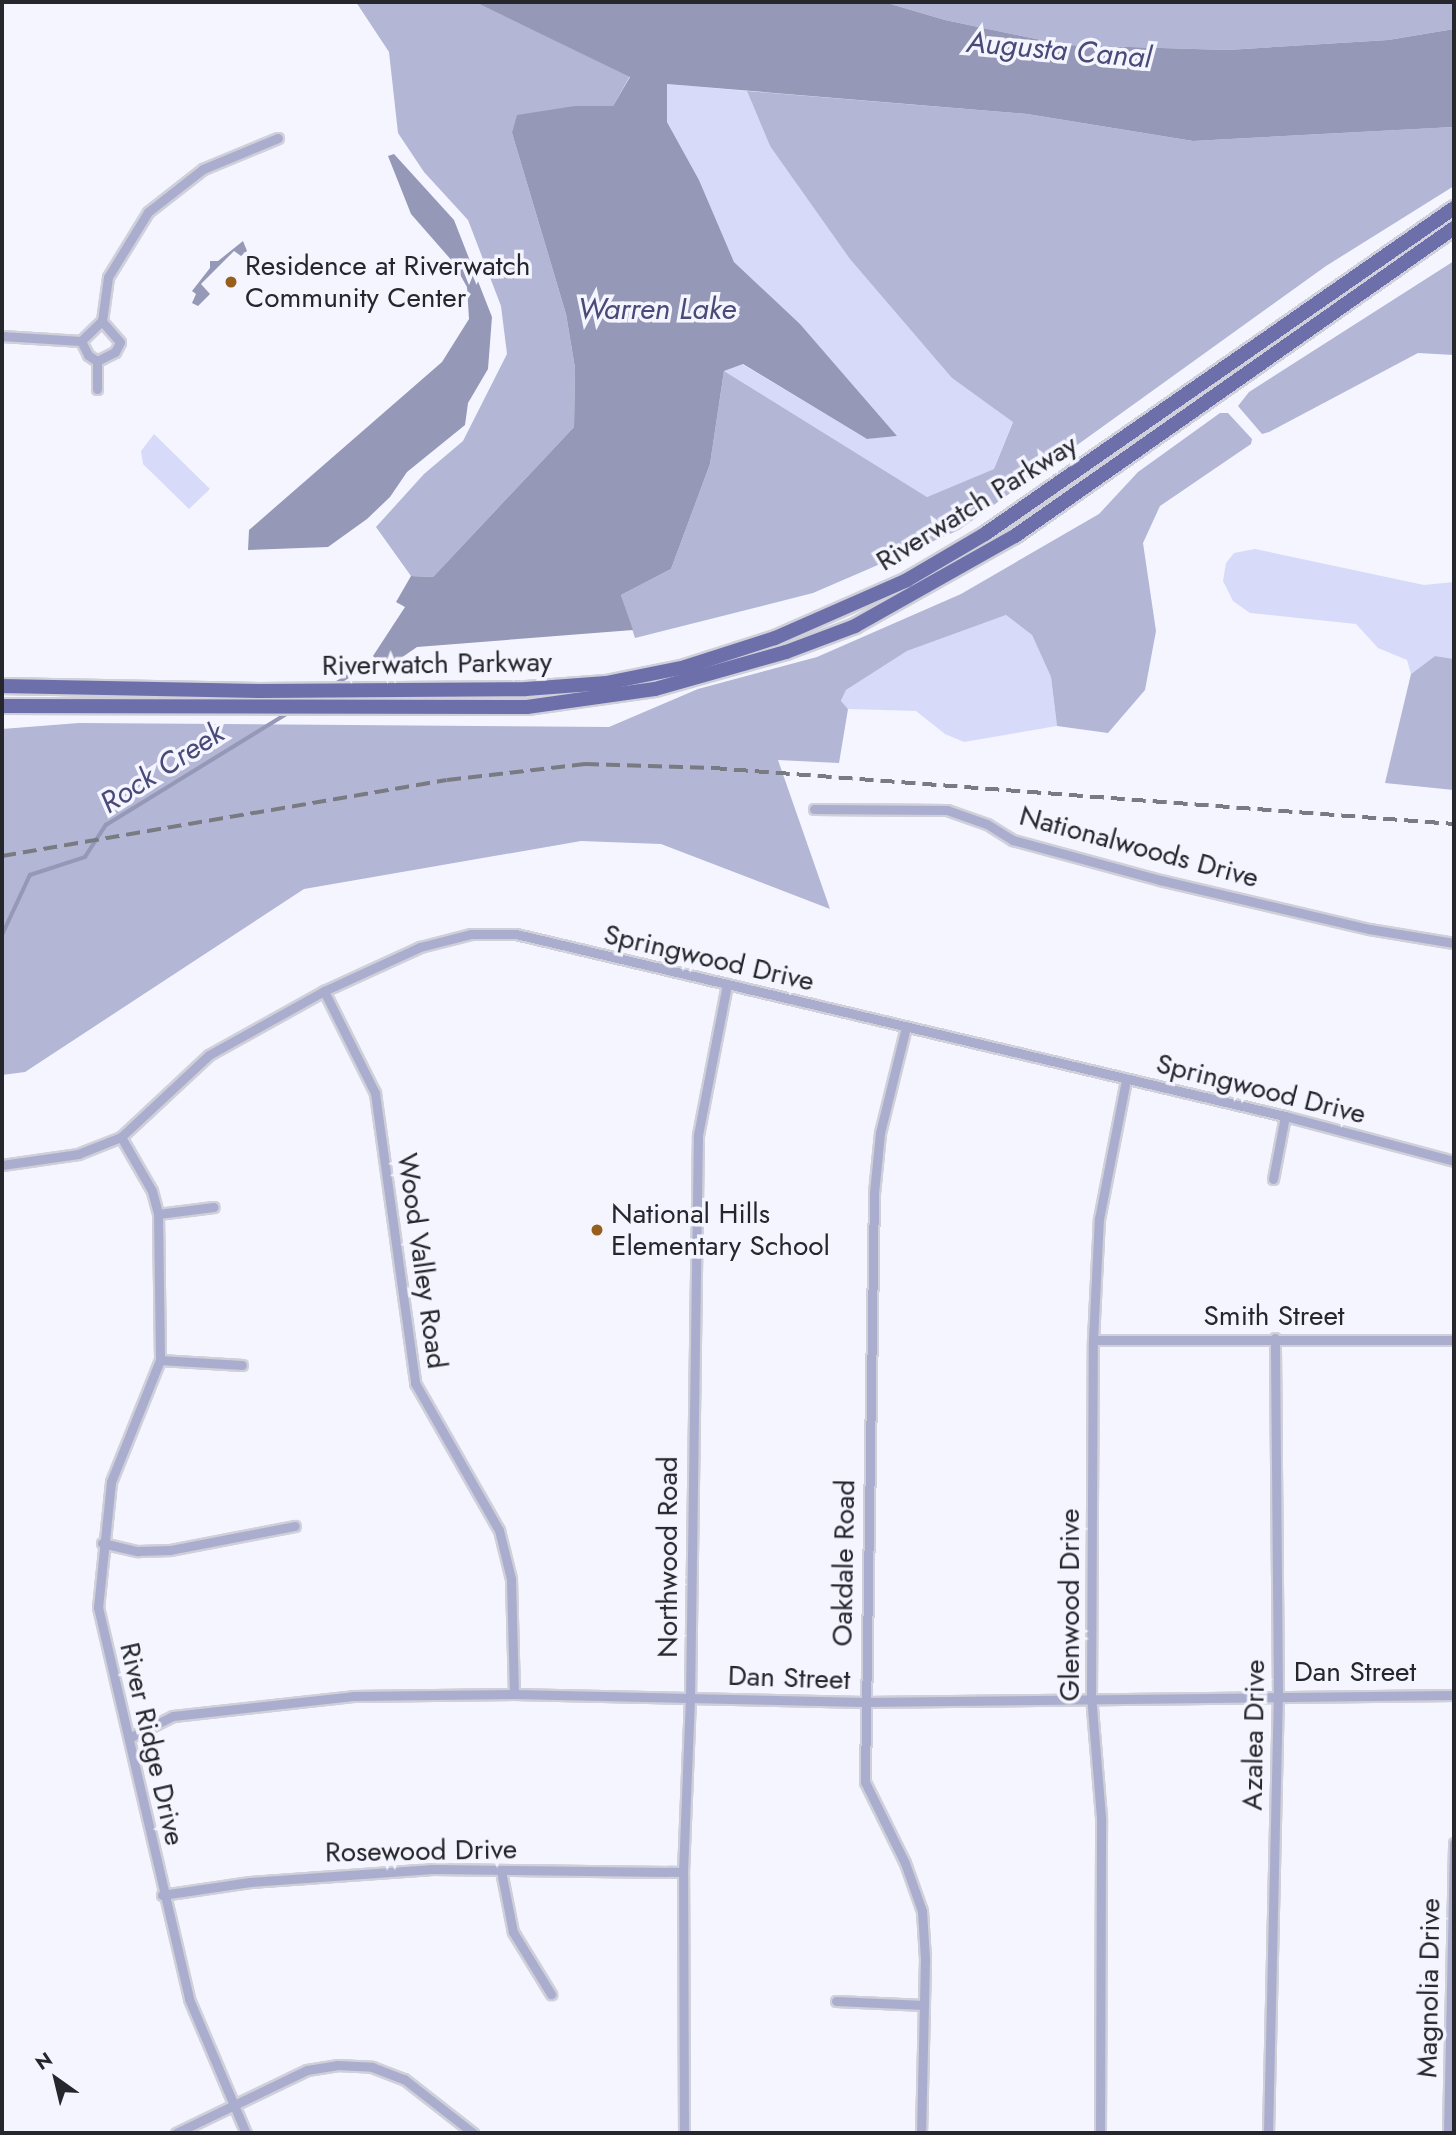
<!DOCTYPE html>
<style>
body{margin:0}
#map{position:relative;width:1456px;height:2135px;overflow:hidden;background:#f4f5ff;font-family:Jost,sans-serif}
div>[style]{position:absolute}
.green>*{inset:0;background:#d8daf9}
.forest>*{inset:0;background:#b3b6d5}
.water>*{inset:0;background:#9698b7}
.stream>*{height:3.5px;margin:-1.75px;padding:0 1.75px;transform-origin:1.75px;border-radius:1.75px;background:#9698b7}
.roads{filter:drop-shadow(2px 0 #cfd0d9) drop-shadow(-2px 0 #cfd0d9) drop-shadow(0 2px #cfd0d9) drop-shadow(0 -2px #cfd0d9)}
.street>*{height:9px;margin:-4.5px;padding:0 4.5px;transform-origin:4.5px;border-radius:4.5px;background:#aaadce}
.primary>*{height:14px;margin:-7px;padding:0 7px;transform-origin:7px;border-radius:7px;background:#6d6faa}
.rail>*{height:3.5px;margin-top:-1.75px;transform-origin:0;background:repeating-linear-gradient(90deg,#797a82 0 14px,transparent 0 21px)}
.dots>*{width:19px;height:19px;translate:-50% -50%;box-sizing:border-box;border:4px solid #f4f5ff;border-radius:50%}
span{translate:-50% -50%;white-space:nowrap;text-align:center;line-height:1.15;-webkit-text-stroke:7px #f4f5ff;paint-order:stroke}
.poi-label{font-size:28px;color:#26272d}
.left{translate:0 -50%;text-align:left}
.street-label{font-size:28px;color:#26272d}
.water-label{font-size:30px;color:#494a78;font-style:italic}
.frame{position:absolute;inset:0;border:4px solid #26272d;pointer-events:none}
.north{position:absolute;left:21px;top:2044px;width:70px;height:70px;-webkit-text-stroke:5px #f4f5ff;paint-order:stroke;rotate:326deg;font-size:19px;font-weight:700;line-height:28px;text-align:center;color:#26272d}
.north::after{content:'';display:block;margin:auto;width:24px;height:32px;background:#26272d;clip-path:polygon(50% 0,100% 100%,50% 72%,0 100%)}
</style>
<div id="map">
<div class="green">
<i style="clip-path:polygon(667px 84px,747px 91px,770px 146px,952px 378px,1013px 421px,994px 469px,927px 497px,724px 371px,742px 364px,867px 439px,897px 436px,800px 324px,734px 262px,699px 180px,667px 122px)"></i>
<i style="clip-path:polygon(154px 434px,210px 489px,189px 509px,143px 464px,141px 451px)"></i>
<i style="clip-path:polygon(1255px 549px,1424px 585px,1454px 582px,1454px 659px,1435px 656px,1411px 674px,1407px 660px,1378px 648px,1356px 624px,1250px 613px,1233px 601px,1223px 581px,1226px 563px,1234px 553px)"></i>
<i style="clip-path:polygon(1006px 615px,1032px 635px,1051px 677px,1057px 726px,964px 742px,945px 734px,916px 711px,848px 709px,841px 702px,846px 690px,907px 651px)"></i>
</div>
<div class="forest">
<i style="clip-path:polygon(356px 2px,475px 2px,630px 76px,613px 106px,575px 106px,512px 133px,566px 314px,575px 368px,574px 427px,433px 577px,411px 576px,376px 527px,424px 474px,463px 441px,507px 354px,501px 306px,468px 220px,424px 172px,398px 133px,389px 52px)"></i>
<i style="clip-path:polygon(884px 2px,1454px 2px,1454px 29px,1388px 40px,1227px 50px,1065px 45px,945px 20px)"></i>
<i style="clip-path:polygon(747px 91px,1027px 114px,1193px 141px,1454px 127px,1454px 186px,1326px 266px,959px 530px,813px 593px,635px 638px,621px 595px,671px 569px,710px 464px,724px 371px,927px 497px,994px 469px,1013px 422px,952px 378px,850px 259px,770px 146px)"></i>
<i style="clip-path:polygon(1454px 261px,1454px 355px,1418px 353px,1269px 432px,1262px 434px,1238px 406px,1249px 392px)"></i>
<i style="clip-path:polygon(1220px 413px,1228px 413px,1252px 439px,1251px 444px,1160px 506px,1143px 543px,1156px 631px,1145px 690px,1108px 733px,1057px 726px,1051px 677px,1032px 635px,1006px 615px,907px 651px,846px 690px,841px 701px,848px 709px,839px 763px,778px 760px,830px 909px,661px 844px,581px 841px,304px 889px,25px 1072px,2px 1075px,2px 729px,79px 723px,609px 727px,698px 689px,817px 657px,961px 594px,1099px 514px,1138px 472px)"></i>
<i style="clip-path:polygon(1435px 656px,1454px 659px,1454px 790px,1385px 783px,1411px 674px)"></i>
</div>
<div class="water">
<i style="clip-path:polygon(475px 2px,884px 2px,945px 20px,1065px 45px,1227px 50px,1388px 40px,1454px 29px,1454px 127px,1193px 141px,1027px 114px,667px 84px,667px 122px,699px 180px,734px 262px,800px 324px,897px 436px,867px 439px,743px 364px,724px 371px,710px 464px,671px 569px,621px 595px,633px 630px,417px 647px,385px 669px,373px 656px,405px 607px,396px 602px,411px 576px,433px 577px,574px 427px,575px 368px,566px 314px,512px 133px,517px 115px,575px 106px,613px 106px,630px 77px)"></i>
<i style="clip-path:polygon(394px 154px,454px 220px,492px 317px,488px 369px,468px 403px,465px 425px,407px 472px,390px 497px,367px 519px,328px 547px,248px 550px,249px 530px,442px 362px,469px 319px,467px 287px,453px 262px,411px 214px,388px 156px)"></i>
<i style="clip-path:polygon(243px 241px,247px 251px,241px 256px,234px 251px,201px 284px,210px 294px,198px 306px,192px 303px,196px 294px,192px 291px,210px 268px,210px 261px,218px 261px)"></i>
</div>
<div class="stream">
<i style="left:332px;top:686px;width:56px;rotate:-31.1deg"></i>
<i style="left:2px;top:935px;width:66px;rotate:-65deg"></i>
<i style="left:30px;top:875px;width:58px;rotate:-18.1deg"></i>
<i style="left:85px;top:857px;width:38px;rotate:-57deg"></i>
<i style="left:106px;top:825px;width:216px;rotate:-31.6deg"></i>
</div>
<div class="roads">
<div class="street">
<i style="left:2px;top:336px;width:79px;rotate:3.6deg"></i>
<i style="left:81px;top:341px;width:29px;rotate:-44deg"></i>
<i style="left:102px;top:321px;width:44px;rotate:-82.2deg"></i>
<i style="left:108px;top:277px;width:76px;rotate:-58.4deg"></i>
<i style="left:148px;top:212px;width:70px;rotate:-38deg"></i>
<i style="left:203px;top:169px;width:81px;rotate:-22.5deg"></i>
<i style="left:81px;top:341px;width:16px;rotate:63deg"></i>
<i style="left:88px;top:355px;width:11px;rotate:34deg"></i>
<i style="left:97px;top:361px;width:20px;rotate:-27deg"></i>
<i style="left:115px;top:352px;width:11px;rotate:-63deg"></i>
<i style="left:120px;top:342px;width:28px;rotate:-131deg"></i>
<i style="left:97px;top:389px;width:28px;rotate:-90deg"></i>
<i style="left:814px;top:809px;width:133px;rotate:0.4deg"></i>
<i style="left:947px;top:810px;width:42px;rotate:19.3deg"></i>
<i style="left:987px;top:824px;width:31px;rotate:32deg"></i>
<i style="left:1013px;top:840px;width:152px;rotate:15.2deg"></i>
<i style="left:1160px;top:880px;width:215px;rotate:13.2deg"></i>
<i style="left:1369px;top:929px;width:86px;rotate:9.4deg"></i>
<i style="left:324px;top:991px;width:114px;rotate:63.4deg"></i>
<i style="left:375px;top:1093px;width:293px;rotate:82.1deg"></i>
<i style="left:415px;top:1383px;width:169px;rotate:60.3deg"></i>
<i style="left:499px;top:1530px;width:50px;rotate:76.2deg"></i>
<i style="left:511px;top:1579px;width:115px;rotate:88.5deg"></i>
<i style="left:906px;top:1027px;width:109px;rotate:103.8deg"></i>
<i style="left:880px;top:1133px;width:60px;rotate:95.7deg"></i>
<i style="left:874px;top:1193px;width:589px;rotate:90.88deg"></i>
<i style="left:865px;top:1782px;width:90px;rotate:63.7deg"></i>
<i style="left:905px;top:1863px;width:51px;rotate:70.5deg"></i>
<i style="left:922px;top:1911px;width:48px;rotate:86.4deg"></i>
<i style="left:925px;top:1959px;width:174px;rotate:91.3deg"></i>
<i style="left:121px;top:1137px;width:62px;rotate:60.1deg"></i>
<i style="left:152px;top:1191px;width:24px;rotate:75deg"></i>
<i style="left:158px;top:1214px;width:146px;rotate:89.2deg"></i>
<i style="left:160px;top:1360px;width:131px;rotate:111.9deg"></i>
<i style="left:111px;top:1482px;width:126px;rotate:95.9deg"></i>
<i style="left:98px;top:1607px;width:402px;rotate:76.9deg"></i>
<i style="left:189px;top:1999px;width:146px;rotate:67deg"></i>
<i style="left:2px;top:1165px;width:77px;rotate:-8.2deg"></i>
<i style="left:78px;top:1154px;width:46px;rotate:-21.6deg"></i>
<i style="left:121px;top:1137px;width:120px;rotate:-43deg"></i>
<i style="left:209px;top:1055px;width:132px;rotate:-29.1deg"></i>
<i style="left:324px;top:991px;width:106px;rotate:-24.6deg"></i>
<i style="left:420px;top:947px;width:53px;rotate:-14.3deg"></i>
<i style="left:471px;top:934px;width:45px"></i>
<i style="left:516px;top:934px;width:790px;rotate:13.32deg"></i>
<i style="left:1285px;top:1116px;width:175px;rotate:14.9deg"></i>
<i style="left:1273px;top:1179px;width:64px;rotate:-79.2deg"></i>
<i style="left:158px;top:1214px;width:56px;rotate:-7.1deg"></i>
<i style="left:1093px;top:1340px;width:361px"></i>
<i style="left:160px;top:1360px;width:82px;rotate:3.5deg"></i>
<i style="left:102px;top:1543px;width:37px;rotate:13deg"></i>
<i style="left:138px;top:1551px;width:32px;rotate:-2deg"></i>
<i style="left:170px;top:1550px;width:127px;rotate:-10.9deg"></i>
<i style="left:129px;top:1738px;width:49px;rotate:-26.6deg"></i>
<i style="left:173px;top:1716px;width:181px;rotate:-6.3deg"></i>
<i style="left:353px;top:1696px;width:161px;rotate:-0.7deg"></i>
<i style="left:514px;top:1694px;width:350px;rotate:1.3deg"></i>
<i style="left:864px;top:1702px;width:590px;rotate:-0.68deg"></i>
<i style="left:501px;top:1871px;width:62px;rotate:78.9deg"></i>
<i style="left:513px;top:1932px;width:73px;rotate:58.5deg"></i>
<i style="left:162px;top:1895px;width:89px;rotate:-8.4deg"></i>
<i style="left:250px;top:1882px;width:183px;rotate:-4.1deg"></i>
<i style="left:433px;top:1869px;width:250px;rotate:0.7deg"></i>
<i style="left:836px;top:2001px;width:88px;rotate:2.6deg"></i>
<i style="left:176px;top:2133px;width:145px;rotate:-25.7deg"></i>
<i style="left:307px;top:2070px;width:30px;rotate:-9deg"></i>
<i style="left:337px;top:2065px;width:35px;rotate:3deg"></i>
<i style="left:372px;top:2067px;width:34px;rotate:21deg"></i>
<i style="left:404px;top:2079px;width:88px;rotate:38deg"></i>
<i style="left:684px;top:2133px;width:261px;rotate:-90.2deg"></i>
<i style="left:683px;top:1872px;width:174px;rotate:-87.7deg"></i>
<i style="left:690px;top:1698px;width:563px;rotate:-89.19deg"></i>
<i style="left:698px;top:1135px;width:154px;rotate:-79.1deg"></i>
<i style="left:1100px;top:2133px;width:316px;rotate:-89.8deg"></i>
<i style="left:1101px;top:1817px;width:121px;rotate:-94.7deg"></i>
<i style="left:1091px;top:1696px;width:356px;rotate:-89.7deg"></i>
<i style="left:1093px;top:1340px;width:121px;rotate:-87.2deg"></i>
<i style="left:1099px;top:1219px;width:142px;rotate:-79deg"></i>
<i style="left:1268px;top:2133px;width:439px;rotate:-88.7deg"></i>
<i style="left:1278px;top:1694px;width:356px;rotate:-90.5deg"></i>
<i style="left:1448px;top:2133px;width:290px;rotate:-88.8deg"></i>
</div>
<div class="primary">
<i style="left:2px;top:686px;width:257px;rotate:1.1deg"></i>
<i style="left:259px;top:691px;width:267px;rotate:-0.4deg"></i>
<i style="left:526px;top:689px;width:80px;rotate:-4.3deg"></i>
<i style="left:606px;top:683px;width:81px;rotate:-11.4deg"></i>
<i style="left:685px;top:667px;width:95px;rotate:-17.9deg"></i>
<i style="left:775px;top:638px;width:144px;rotate:-23.7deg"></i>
<i style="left:907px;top:580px;width:91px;rotate:-30.5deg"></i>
<i style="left:985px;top:534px;width:571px;rotate:-34.8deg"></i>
<i style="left:2px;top:706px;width:525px;rotate:0.11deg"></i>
<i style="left:527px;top:707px;width:129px;rotate:-8deg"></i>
<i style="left:655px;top:689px;width:136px;rotate:-15.8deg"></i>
<i style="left:786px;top:652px;width:74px;rotate:-20.6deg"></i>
<i style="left:855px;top:626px;width:184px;rotate:-29.4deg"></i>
<i style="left:1015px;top:536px;width:536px;rotate:-35.05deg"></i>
</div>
</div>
<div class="rail">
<i style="left:2px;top:856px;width:451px;rotate:-9.7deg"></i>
<i style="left:447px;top:780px;width:139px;rotate:-6.6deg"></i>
<i style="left:585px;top:764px;width:128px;rotate:1.8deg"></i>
<i style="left:713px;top:768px;width:743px;rotate:4.32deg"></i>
</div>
<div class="dots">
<i style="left:231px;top:282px;background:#985f1c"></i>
<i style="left:597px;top:1230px;background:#985f1c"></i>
</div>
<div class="poi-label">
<span class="left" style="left:245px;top:282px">Residence at Riverwatch<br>Community Center</span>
<span class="left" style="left:611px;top:1230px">National Hills<br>Elementary School</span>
</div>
<div class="street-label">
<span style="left:977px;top:503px;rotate:-32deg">Riverwatch Parkway</span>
<span style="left:437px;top:664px;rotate:-1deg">Riverwatch Parkway</span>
<span style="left:1139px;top:847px;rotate:15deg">Nationalwoods Drive</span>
<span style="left:709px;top:958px;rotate:13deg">Springwood Drive</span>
<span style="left:1261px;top:1089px;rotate:14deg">Springwood Drive</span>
<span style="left:422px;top:1261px;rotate:82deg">Wood Valley Road</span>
<span style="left:1274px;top:1316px">Smith Street</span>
<span style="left:668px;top:1557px;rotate:-90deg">Northwood Road</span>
<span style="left:844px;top:1563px;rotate:-89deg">Oakdale Road</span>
<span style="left:1070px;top:1605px;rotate:-90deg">Glenwood Drive</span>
<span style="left:1355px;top:1672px">Dan Street</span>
<span style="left:789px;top:1678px;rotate:2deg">Dan Street</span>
<span style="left:1254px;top:1735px;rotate:-89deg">Azalea Drive</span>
<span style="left:152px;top:1744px;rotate:77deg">River Ridge Drive</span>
<span style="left:421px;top:1851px;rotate:-1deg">Rosewood Drive</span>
<span style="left:1429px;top:1988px;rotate:-89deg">Magnolia Drive</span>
</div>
<div class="water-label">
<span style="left:1059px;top:50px;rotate:5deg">Augusta Canal</span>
<span style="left:657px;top:309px">Warren Lake</span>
<span style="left:162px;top:768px;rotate:-33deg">Rock Creek</span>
</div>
<div class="frame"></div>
<div class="north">N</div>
</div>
